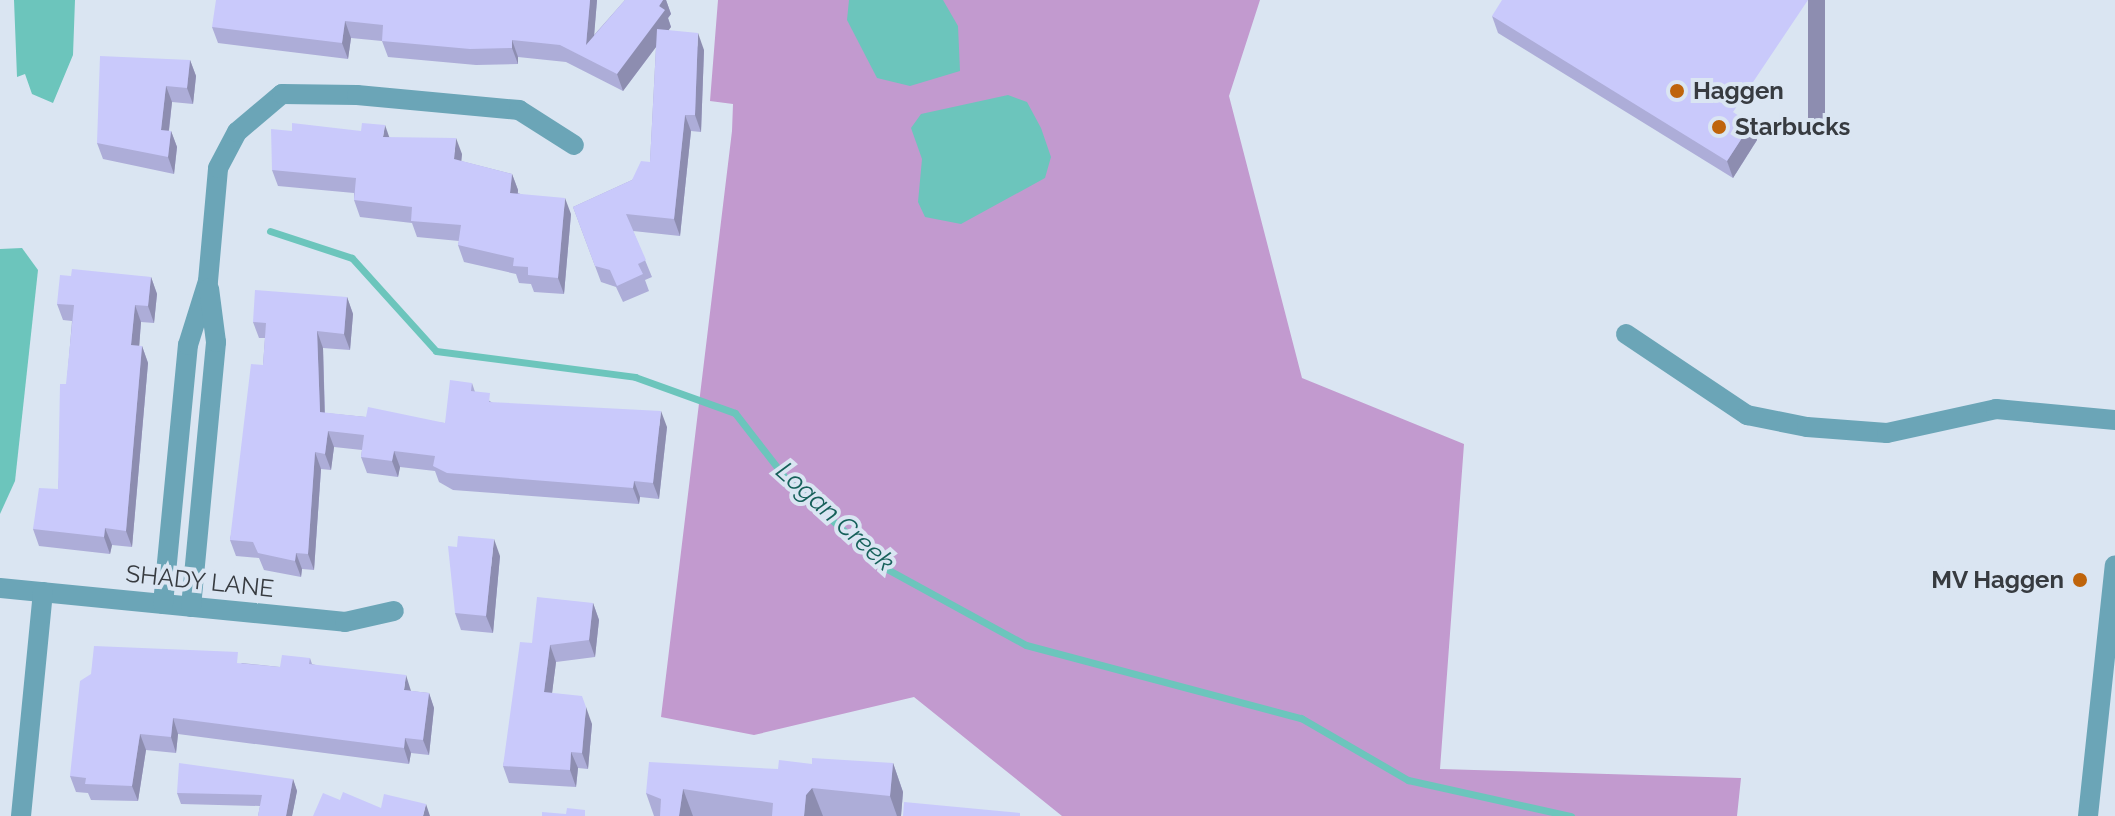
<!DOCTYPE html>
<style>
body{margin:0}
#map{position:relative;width:2115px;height:816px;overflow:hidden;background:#dae5f2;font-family:Raleway,sans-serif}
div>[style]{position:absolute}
.forest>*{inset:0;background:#c29acf}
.water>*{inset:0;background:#6cc5bc}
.stream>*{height:7px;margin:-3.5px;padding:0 3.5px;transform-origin:3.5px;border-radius:3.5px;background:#6cc5bc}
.minor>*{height:20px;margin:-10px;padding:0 10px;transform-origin:10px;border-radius:10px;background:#6ba5b7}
.tertiary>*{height:20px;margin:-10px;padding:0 10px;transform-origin:10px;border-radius:10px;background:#6ba5b7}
.wall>*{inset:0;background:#adadd8}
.shaded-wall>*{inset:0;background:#8d8db0;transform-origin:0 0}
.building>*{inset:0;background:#c9c9fb}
.dots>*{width:22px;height:22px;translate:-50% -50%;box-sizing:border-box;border:4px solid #dae5f2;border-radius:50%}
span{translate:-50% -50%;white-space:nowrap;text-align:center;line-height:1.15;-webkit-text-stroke:8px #dae5f2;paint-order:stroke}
.poi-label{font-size:24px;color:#373b40;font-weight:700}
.left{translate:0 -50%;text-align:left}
.right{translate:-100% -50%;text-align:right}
.street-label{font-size:24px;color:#373b40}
.water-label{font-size:26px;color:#16605a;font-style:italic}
</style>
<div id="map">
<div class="forest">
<i style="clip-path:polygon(718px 0,1260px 0,1229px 96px,1302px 378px,1464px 444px,1440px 769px,1741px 778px,1737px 816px,1062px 816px,914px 697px,754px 735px,661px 717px,732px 131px,733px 104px,710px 101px)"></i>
</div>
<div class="water">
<i style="clip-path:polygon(14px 0,75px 0,73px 55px,53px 103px,32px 94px,25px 74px,17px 77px)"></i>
<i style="clip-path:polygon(849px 0,943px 0,958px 26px,960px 71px,910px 86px,877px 78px,847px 20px)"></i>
<i style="clip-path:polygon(1008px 95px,1027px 102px,1041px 128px,1051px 157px,1045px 178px,961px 224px,925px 217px,918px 202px,922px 159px,911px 128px,921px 114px)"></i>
<i style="clip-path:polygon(22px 248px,38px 270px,15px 481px,0 514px,0 249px)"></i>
</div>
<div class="stream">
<i style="left:270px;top:231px;width:86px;rotate:18.2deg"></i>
<i style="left:352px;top:258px;width:125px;rotate:47.9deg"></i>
<i style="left:436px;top:351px;width:201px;rotate:7.4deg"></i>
<i style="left:635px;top:377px;width:106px;rotate:19.8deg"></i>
<i style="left:735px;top:413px;width:85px;rotate:52.2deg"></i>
<i style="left:787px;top:480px;width:134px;rotate:41.7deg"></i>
<i style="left:887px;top:569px;width:158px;rotate:28.7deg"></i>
<i style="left:1026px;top:645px;width:285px;rotate:14.9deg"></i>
<i style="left:1301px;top:718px;width:124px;rotate:30.1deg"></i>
<i style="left:1408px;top:780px;width:167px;rotate:12.5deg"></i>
</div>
<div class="minor">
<i style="left:1626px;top:334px;width:146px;rotate:33.8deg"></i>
<i style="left:1747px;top:415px;width:61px;rotate:11.3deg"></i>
<i style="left:1807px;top:427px;width:80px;rotate:4.3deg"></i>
<i style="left:1887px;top:433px;width:112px;rotate:-12.4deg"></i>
<i style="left:1996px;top:409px;width:120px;rotate:5.3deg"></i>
<i style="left:0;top:588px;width:347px;rotate:5.6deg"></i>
<i style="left:345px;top:622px;width:50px;rotate:-12.7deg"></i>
<i style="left:163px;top:604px;width:260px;rotate:-84.5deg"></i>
<i style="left:188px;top:345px;width:67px;rotate:-72.6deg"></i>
<i style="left:208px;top:281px;width:113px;rotate:-84.9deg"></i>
<i style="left:218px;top:168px;width:41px;rotate:-62.2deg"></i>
<i style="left:237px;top:132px;width:59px;rotate:-40.2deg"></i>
<i style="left:282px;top:94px;width:75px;rotate:0.8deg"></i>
<i style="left:357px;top:95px;width:163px;rotate:5.3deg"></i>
<i style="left:519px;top:110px;width:65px;rotate:32.5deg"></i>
<i style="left:191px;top:607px;width:266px;rotate:-84.6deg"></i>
<i style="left:216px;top:342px;width:54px;rotate:-97.4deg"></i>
<i style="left:21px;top:816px;width:225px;rotate:-84.4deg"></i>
</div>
<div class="tertiary">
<i style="left:2088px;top:816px;width:252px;rotate:-83.9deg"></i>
</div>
<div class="wall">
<i style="clip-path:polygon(597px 0,594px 35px,625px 0,666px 0,671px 14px,668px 18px,671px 27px,668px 30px,704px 50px,701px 132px,691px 131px,680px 236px,633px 231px,652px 277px,645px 280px,649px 291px,623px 302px,616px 287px,601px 282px,573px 207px,632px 180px,650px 162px,656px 47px,623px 91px,566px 62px,518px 57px,518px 64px,476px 65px,388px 57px,382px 41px,351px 38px,348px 59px,218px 43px,212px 27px)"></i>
<i style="clip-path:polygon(1492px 16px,1745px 120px,1751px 124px,1757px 140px,1733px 178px,1498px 33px)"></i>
<i style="clip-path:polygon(190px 60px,196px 76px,193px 104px,172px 102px,169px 131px,171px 131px,177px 147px,174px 174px,103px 159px,97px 143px)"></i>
<i style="clip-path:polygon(292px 131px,361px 131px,462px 154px,461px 161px,512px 174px,518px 190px,518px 193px,571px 214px,564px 294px,534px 292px,531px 284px,519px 283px,516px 274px,464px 262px,458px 245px,459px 241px,417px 237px,412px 223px,360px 217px,354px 200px,354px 193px,278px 186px,272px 170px)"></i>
<i style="clip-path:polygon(71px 276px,151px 277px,157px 294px,154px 323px,141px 322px,139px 346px,142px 346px,148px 363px,132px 547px,112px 545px,110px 554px,39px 546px,33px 529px,58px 489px,72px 321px,63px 320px,57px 304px)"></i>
<i style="clip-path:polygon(347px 297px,353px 314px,350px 350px,323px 348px,325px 413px,366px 417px,445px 423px,472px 383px,475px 392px,493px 403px,667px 427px,659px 499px,640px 497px,639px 504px,453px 490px,439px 482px,435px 471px,400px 467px,398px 477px,367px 473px,361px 457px,362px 450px,334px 447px,331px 470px,321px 469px,314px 570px,302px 569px,301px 577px,264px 570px,259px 558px,236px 556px,230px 540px,263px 365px,265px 338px,259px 338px,253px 322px)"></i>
<i style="clip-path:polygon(500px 556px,493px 633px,461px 630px,455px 613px)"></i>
<i style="clip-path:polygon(593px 603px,599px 620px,595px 657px,556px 662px,552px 693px,592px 724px,588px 769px,578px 768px,576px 787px,509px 783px,503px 766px,532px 643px)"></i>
<i style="clip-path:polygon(310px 658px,312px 664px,411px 691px,429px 693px,434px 708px,429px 755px,411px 753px,409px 764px,178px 734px,176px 753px,146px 750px,138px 801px,91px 800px,88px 793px,76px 792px,70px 776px,242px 663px,280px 667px)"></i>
<i style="clip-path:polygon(893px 763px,903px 792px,901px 816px,654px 816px,646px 793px,812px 764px)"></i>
<i style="clip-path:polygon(293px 779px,297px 791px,292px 816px,258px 816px,260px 806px,181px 804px,177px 793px)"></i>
</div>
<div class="shaded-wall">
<i style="clip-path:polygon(590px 0,597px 0,592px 61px,586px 45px)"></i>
<i style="clip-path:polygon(663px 0,666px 0,671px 14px,668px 18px,671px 27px,623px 91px,617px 74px)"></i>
<i style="left:1808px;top:0;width:17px;height:135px"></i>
<i style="clip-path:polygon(345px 21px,351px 38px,348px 59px,342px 43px)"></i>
<i style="clip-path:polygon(698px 33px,704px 50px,701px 132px,695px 115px)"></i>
<i style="clip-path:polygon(512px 40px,518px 57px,518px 64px,512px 48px)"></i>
<i style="clip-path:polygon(190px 60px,196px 76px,193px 104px,187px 88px)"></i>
<i style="clip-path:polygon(166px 86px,172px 102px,167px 146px,161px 130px)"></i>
<i style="clip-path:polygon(685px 115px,691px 131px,680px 236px,674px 219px)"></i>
<i style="clip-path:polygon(1751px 124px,1757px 140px,1733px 178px,1727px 161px)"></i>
<i style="clip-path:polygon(385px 125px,391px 142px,383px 137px)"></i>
<i style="clip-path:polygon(171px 131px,177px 147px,174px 174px,168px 157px)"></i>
<i style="clip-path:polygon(456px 138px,462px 154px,460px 175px,454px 159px)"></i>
<i style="clip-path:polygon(512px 174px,518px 190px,516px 209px,510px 193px)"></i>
<i style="clip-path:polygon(565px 198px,571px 214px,564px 294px,558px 278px)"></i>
<i style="clip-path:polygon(151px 277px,157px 294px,154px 323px,148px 306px)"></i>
<i style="clip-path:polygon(347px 297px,353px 314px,350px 350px,344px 334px)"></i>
<i style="clip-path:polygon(135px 305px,141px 322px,138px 362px,131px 345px)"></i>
<i style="clip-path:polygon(317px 331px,323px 348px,325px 428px,320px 412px)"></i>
<i style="clip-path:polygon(142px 346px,148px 363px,132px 547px,126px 531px)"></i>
<i style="clip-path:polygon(661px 411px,667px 427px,659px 499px,653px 483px)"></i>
<i style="clip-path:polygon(328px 431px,334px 447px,331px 470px,325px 454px)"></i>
<i style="clip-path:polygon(394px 451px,400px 467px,398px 477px,392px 461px)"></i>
<i style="clip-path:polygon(315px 452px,321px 469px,314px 570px,308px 554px)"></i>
<i style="clip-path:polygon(634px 481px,640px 497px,639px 504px,633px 488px)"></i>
<i style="clip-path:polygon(105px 528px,112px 545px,110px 554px,104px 537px)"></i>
<i style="clip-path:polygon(494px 539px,500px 556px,493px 633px,486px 616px)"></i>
<i style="clip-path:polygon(296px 553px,302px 569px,301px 577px,295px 561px)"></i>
<i style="clip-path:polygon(593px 603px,599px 620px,595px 657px,589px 640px)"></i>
<i style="clip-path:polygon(550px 645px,556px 662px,550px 709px,544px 692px)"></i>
<i style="clip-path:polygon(406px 675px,411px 691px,404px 690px)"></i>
<i style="clip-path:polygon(429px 693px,434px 708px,429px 755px,423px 740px)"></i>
<i style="clip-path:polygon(586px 707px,592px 724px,588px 769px,582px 753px)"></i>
<i style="clip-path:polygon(173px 718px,178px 734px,176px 753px,171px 737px)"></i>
<i style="clip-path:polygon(140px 734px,146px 750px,138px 801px,132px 786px)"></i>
<i style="clip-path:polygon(405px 738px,411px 753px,409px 764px,404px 748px)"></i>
<i style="clip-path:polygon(571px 752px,578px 768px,576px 787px,570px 770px)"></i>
<i style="clip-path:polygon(893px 763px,903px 792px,901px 816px,897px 816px,890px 796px)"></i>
<i style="clip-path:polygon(293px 779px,297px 791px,292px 816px,286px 816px)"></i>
<i style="clip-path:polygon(812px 788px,823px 816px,804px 816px,806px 795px)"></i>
<i style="clip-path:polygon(683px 789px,693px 816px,679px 816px)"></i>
<i style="clip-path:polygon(426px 804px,430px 816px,423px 816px)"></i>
</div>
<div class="building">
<i style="clip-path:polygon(216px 0,590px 0,586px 45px,625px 0,663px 0,659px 6px,665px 10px,617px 74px,560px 45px,512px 40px,512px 48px,470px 49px,382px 41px,383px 25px,345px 21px,342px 43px,212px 27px)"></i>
<i style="clip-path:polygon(1502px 0,1808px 0,1733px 112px,1751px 124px,1727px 161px,1492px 16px)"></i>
<i style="clip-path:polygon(657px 29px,698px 33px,695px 115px,685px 115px,674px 219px,626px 214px,646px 260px,638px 264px,643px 274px,617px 286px,610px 270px,595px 266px,573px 207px,632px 180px,641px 161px,650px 162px)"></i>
<i style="clip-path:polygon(100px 56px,190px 60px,187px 88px,166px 86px,161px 130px,171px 131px,168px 157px,97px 143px)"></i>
<i style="clip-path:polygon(292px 123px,361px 131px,362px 123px,385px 125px,383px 137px,456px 138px,454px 159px,512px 174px,510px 193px,565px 198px,558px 278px,528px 275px,528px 267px,513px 266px,514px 258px,458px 245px,461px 225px,411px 221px,412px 207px,354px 200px,356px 178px,272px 170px,271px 129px,292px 131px)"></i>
<i style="clip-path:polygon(72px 269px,151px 277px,148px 306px,135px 305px,131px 345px,142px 346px,126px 531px,105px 528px,104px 537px,33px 529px,39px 488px,58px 489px,60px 384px,66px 384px,74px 305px,57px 304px,60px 275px,71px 276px)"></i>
<i style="clip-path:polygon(255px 290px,347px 297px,344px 334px,317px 331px,320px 412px,366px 417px,368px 407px,445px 423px,450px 380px,472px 383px,471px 391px,490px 393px,489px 402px,661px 411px,653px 483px,634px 481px,633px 488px,447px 473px,433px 466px,435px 456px,394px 451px,392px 461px,361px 457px,364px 435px,328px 431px,325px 454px,315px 452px,308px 554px,296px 553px,295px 561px,258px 553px,253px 542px,230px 540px,251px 364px,263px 365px,266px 323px,253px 322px)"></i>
<i style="clip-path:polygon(458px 536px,494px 539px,486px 616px,455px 613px,448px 546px,457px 547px)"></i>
<i style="clip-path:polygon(537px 597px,593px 603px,589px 640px,550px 645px,544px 692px,582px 696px,586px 707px,582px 753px,571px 752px,570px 770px,503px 766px,520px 642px,532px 643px)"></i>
<i style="clip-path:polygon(94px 646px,238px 652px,237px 663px,280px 667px,282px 655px,310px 658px,309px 664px,406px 675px,404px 690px,429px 693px,423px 740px,405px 738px,404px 748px,173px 718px,171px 737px,140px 734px,132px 786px,85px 784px,86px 778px,70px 776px,80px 681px,91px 674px)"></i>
<i style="clip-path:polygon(812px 758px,893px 763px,890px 796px,812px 788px,806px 795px,804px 816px,772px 816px,773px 803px,683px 789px,679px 816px,660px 816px,661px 799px,646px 793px,649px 762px,778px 769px,779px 760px,812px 764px)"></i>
<i style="clip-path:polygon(179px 763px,293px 779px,286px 816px,258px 816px,262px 795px,177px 793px)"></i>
<i style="clip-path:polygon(343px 792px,381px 808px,384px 794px,426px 804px,423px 816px,313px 816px,323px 793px,340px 800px)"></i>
<i style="clip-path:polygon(904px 802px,1020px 813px,1020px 816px,903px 816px)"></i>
<i style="clip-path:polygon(567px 808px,585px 810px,585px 816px,542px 816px,542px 812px,566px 814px)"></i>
</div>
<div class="dots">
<i style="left:1677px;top:91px;background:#bf640b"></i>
<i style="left:1719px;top:127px;background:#bf640b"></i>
<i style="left:2080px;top:580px;background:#bf640b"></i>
</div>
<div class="poi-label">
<span class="left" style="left:1693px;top:91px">Haggen</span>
<span class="left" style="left:1735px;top:127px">Starbucks</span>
<span class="right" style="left:2064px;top:580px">MV Haggen</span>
</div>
<div class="street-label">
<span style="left:200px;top:581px;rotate:6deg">SHADY LANE</span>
</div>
<div class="water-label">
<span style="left:835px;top:517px;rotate:42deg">Logan Creek</span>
</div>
</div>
